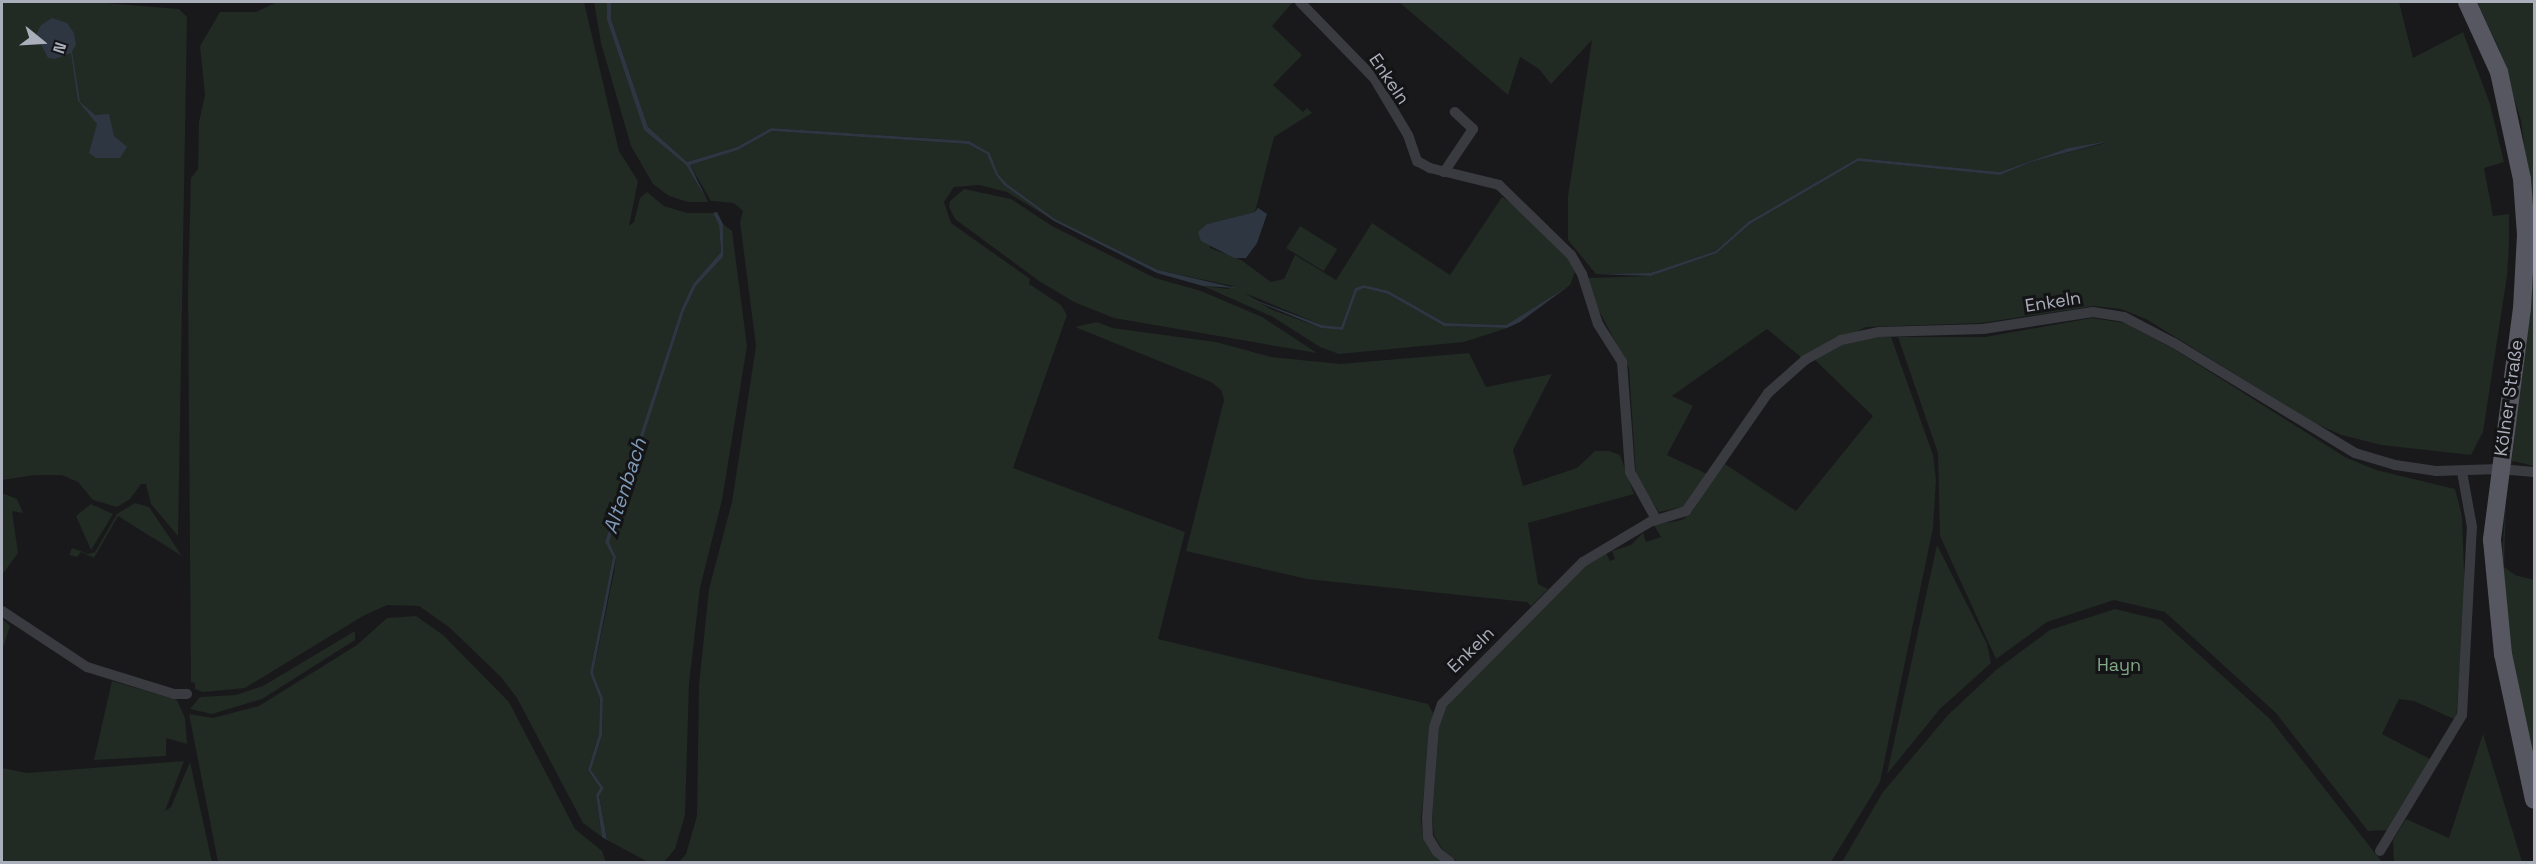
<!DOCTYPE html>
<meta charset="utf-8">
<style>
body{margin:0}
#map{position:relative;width:2536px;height:864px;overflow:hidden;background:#19191c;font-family:"Space Grotesk",sans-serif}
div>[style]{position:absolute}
.green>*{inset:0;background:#212a23;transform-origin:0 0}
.water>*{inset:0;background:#2e3741}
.street>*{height:10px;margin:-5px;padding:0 5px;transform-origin:5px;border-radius:5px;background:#3a3b41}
.primary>*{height:18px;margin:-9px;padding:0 9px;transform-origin:9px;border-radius:9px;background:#565760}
span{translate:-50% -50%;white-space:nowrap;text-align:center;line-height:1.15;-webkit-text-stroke:6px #141417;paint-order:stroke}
.street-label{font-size:18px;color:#abafbc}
.park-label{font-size:18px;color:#81a886}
.water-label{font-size:20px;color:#809bb9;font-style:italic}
.frame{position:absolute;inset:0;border:3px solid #abafbc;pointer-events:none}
.north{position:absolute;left:12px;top:12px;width:60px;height:60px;-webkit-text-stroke:4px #141417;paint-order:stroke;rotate:108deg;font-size:16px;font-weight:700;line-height:24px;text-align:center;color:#abafbc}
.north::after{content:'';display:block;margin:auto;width:21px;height:27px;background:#abafbc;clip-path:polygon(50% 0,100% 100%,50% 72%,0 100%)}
</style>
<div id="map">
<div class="green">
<i style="clip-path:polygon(2px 2px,93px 2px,179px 9px,187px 17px,178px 536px,151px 504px,146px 484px,141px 484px,130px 499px,117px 507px,93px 500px,78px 482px,62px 475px,35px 475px,2px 480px)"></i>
<i style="clip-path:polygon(277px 2px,584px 2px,619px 151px,638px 181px,629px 226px,634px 222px,640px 198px,647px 192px,664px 206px,687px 213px,713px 213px,719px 225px,721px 252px,693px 284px,681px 310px,605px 542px,613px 557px,590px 673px,600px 699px,599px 734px,588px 770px,600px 788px,596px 795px,602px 837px,583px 823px,517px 698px,501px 677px,449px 627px,419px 606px,387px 605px,363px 616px,245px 688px,203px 692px,195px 689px,195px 683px,191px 682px,188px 289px,191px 178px,198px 169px,199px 122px,205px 95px,200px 46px,220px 12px,256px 12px)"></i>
<i style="clip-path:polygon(594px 2px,607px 2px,607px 20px,644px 130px,686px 165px,708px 202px,688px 202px,669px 196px,653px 184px,631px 146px,601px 43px)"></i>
<i style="clip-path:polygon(611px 2px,1293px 2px,1272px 26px,1302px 55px,1273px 85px,1303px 112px,1307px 108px,1312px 113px,1274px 137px,1255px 212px,1207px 224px,1210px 248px,1241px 260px,1271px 282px,1284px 279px,1295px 255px,1336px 280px,1372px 223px,1450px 275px,1502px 197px,1520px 209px,1568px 259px,1575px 272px,1570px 285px,1506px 325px,1445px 323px,1389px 291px,1364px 285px,1355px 288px,1341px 327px,1322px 325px,1245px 293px,1270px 309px,1321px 328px,1343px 330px,1357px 291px,1364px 288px,1388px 294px,1444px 326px,1507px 328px,1464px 342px,1339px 354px,1320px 347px,1273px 317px,1203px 286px,1228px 289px,1233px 286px,1158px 270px,1055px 219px,1007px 184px,998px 174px,990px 153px,969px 141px,771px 128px,737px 147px,687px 162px,648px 127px,611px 19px)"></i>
<i style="clip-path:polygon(1399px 2px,2399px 2px,2413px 58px,2463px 32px,2490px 104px,2504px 162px,2484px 168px,2493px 216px,2509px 214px,2509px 244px,2507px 276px,2483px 432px,2471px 455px,2381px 445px,2342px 435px,2316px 424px,2146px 319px,2121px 309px,2094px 306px,1982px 323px,1866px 327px,1802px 358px,1767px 329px,1672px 396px,1693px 406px,1667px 455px,1707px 474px,1686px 506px,1659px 512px,1636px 476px,1629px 368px,1595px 303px,1588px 278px,1651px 276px,1717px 253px,1750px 224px,1858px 161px,2000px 175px,2031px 162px,2109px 142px,2068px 148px,2000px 172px,1858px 158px,1748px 222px,1716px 251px,1650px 273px,1596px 274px,1568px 240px,1568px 196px,1592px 40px,1551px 84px,1539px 69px,1520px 57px,1508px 95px)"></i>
<i style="clip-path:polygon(2477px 2px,2534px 2px,2534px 221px,2521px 121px,2499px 49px)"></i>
<i style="clip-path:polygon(772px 131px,968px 144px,987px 154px,1005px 186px,1054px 221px,1007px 192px,979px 185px,954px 187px,944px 202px,951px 223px,1030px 279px,1029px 284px,1061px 305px,1067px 315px,1013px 468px,1185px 532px,1158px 639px,1428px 704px,1433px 713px,1421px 818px,1423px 838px,1442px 862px,679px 862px,686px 854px,697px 816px,699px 685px,709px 589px,732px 502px,756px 346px,740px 222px,743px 211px,734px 203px,711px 201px,690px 165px,738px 150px)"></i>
<i style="clip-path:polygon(964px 189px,1011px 199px,1052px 226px,1155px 278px,1201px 291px,1262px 317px,1317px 353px,1114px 318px,1074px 302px,1039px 281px,955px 219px,949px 207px,950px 201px)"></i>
<i style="clip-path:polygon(723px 224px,732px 231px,747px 346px,722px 500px,700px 588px,689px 684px,685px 815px,675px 849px,664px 862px,648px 862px,607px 840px,599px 796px,604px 788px,591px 770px,602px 735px,603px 698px,593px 673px,614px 573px,616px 557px,608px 542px,684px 311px,696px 286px,723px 257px)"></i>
<i style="left:1300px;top:226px;width:44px;height:26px;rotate:32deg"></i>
<i style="clip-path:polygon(2534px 266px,2534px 466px,2513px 461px,2511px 466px)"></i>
<i style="clip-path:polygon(2092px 318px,2125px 323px,2172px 348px,2345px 457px,2376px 470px,2455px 489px,2462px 516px,2465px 597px,2456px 720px,2414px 701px,2399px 699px,2382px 734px,2432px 760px,2389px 830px,2368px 831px,2276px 713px,2165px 612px,2114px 600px,2047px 622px,1996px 659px,1940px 536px,1938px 453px,1898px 337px,1985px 337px)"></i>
<i style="clip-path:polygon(1097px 322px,1112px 328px,1216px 342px,1271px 357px,1340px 364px,1469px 353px,1486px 387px,1552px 374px,1513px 450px,1523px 486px,1577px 468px,1595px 451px,1609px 451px,1620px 455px,1634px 494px,1528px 523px,1538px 584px,1548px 589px,1531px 606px,1527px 602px,1307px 579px,1186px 551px,1224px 400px,1221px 390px,1211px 382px,1075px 327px)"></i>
<i style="clip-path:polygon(1868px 337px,1891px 337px,1933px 455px,1936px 480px,1933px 528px,1880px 782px,1831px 862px,1458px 862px,1441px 848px,1434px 835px,1432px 818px,1439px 728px,1444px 710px,1455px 696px,1586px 565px,1606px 553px,1610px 561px,1615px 559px,1612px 551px,1631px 545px,1643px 533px,1646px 542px,1661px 537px,1654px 525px,1682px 520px,1692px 512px,1722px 462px,1796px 511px,1873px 416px,1814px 359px,1840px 345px)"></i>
<i style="clip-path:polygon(2px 493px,17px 499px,23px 513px,12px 511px,18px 553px,2px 575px)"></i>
<i style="clip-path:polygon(2506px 497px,2504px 567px,2515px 575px,2534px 580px,2534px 763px,2511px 652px,2502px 558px)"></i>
<i style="clip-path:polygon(135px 503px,149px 507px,182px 556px,118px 516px,94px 558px,81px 552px,77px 557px,69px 555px,72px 548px,88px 554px,95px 552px,117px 514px)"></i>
<i style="clip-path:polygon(91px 504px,113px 514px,91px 550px,76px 516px)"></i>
<i style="clip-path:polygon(1937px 545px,1987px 644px,1991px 663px,1940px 709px,1887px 774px)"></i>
<i style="clip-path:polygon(2115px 609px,2161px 620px,2270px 719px,2382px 862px,1842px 862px,1883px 792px,1948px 715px,1996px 670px,2050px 630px)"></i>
<i style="clip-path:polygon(416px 616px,443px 635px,509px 702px,575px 829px,602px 851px,606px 862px,218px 862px,189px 714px,213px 718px,259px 706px,357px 645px,387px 618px)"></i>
<i style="clip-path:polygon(2px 619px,10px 626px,2px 651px)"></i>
<i style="clip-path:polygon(355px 631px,355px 640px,262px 699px,212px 714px,190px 709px,200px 697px,236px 695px,263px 686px)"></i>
<i style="clip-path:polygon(112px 681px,177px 700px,185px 718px,187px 744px,166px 738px,166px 756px,94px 760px)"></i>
<i style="clip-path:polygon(2483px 734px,2522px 862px,2394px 862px,2393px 840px,2406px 819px,2449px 838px)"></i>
<i style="clip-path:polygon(184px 761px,165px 811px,171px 807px,190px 762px,212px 862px,2px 862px,2px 768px,27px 773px)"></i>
</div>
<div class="water">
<i style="clip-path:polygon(607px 2px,611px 2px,611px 19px,648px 127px,687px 162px,737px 147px,771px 128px,969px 141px,990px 153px,998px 174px,1007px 184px,1055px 219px,1158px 270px,1236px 288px,1203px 286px,1157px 273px,1054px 221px,1005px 186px,996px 175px,987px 154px,968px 144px,772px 131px,738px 150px,690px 165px,708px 202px,686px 165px,644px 130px,607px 20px)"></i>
<i style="clip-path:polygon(52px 18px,67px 23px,74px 33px,76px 45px,72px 51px,80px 102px,95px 115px,109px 114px,114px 136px,127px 147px,120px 158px,96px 158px,89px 153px,97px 124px,78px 101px,71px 53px,55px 59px,48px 58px,36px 35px,41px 25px)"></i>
<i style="clip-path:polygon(2110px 141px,2031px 162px,2000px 175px,1858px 161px,1750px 224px,1717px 253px,1651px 276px,1596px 274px,1650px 273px,1716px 251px,1748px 222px,1858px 158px,2000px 172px,2068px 148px)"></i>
<i style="clip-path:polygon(1258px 208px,1267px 214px,1257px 243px,1246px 258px,1234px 258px,1201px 241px,1198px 232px,1207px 224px,1255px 212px)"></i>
<i style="clip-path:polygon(717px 212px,723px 224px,723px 257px,696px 286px,684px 311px,609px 542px,616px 557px,593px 673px,603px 698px,602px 735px,591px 770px,604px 788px,599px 796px,607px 840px,602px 837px,596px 795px,600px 788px,588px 770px,599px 734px,600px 699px,590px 673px,613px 557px,605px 542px,681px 310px,693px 284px,721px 252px,719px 225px,713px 213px)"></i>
<i style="clip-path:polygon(1364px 285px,1389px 291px,1445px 323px,1506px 325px,1570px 285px,1520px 322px,1507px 328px,1444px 326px,1388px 294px,1364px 288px,1357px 291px,1343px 330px,1321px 328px,1244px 296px,1322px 325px,1341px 327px,1355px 288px)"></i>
</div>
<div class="street">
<i style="left:1300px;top:2px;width:106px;rotate:45.8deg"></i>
<i style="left:1374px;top:78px;width:66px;rotate:59.2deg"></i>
<i style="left:1408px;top:135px;width:28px;rotate:71deg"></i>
<i style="left:1417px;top:161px;width:15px;rotate:28deg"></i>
<i style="left:1430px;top:168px;width:71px;rotate:13.8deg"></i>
<i style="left:1499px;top:185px;width:100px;rotate:44.2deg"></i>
<i style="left:1571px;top:255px;width:22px;rotate:60deg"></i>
<i style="left:1582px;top:274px;width:52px;rotate:72.3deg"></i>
<i style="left:1598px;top:324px;width:45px;rotate:57.7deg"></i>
<i style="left:1622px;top:362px;width:110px;rotate:85.8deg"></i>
<i style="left:1630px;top:472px;width:54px;rotate:61deg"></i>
<i style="left:1444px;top:172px;width:52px;rotate:-56deg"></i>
<i style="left:1473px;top:129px;width:25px;rotate:-137deg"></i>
<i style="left:2px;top:611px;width:102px;rotate:33.4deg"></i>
<i style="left:87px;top:667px;width:91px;rotate:17.2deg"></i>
<i style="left:174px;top:694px;width:13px"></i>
<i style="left:2380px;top:851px;width:159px;rotate:-58.9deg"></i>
<i style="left:2462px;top:715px;width:188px;rotate:-87deg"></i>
<i style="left:2472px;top:527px;width:56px;rotate:-100.3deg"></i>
<i style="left:1450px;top:862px;width:16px;rotate:-142deg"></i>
<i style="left:1437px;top:852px;width:17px;rotate:-121deg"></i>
<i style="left:1428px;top:837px;width:19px;rotate:-93deg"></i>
<i style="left:1427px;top:818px;width:91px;rotate:-85.6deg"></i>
<i style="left:1434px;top:727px;width:24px;rotate:-71deg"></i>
<i style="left:1442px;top:704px;width:200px;rotate:-45.2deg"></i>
<i style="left:1583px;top:562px;width:78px;rotate:-30.8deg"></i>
<i style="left:1650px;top:522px;width:38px;rotate:-17deg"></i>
<i style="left:1686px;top:511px;width:144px;rotate:-55.2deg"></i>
<i style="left:1768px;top:393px;width:50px;rotate:-41.7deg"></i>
<i style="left:1805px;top:360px;width:41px;rotate:-29.1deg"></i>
<i style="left:1841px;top:340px;width:39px;rotate:-12deg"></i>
<i style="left:1879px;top:332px;width:104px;rotate:-1.7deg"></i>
<i style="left:1983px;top:329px;width:111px;rotate:-8.8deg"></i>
<i style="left:2093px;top:312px;width:31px;rotate:9deg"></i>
<i style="left:2124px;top:317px;width:56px;rotate:27.5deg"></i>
<i style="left:2174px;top:343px;width:212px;rotate:31.3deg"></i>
<i style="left:2355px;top:453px;width:42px;rotate:16.7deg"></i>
<i style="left:2395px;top:465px;width:41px;rotate:8.3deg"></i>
<i style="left:2436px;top:471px;width:63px;rotate:-1.8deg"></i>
<i style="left:2499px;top:469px;width:35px;rotate:5deg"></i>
</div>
<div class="primary">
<i style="left:2467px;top:2px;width:77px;rotate:65.4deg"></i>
<i style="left:2499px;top:72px;width:109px;rotate:77.9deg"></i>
<i style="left:2522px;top:179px;width:56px;rotate:85.9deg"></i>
<i style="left:2526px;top:235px;width:73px;rotate:93.1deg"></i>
<i style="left:2522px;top:308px;width:234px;rotate:97.4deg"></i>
<i style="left:2492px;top:540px;width:115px;rotate:84.5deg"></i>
<i style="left:2503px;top:654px;width:149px;rotate:78deg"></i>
</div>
<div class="street-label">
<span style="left:1389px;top:79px;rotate:56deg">Enkeln</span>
<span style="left:2053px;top:302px;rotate:-9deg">Enkeln</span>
<span style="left:2509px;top:398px;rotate:-82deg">Kölner Straße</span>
<span style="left:1471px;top:650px;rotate:-44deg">Enkeln</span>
</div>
<div class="park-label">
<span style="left:2119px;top:665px">Hayn</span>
</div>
<div class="water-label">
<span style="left:625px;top:486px;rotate:-72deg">Altenbach</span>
</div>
<div class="frame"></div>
<div class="north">N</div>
</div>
